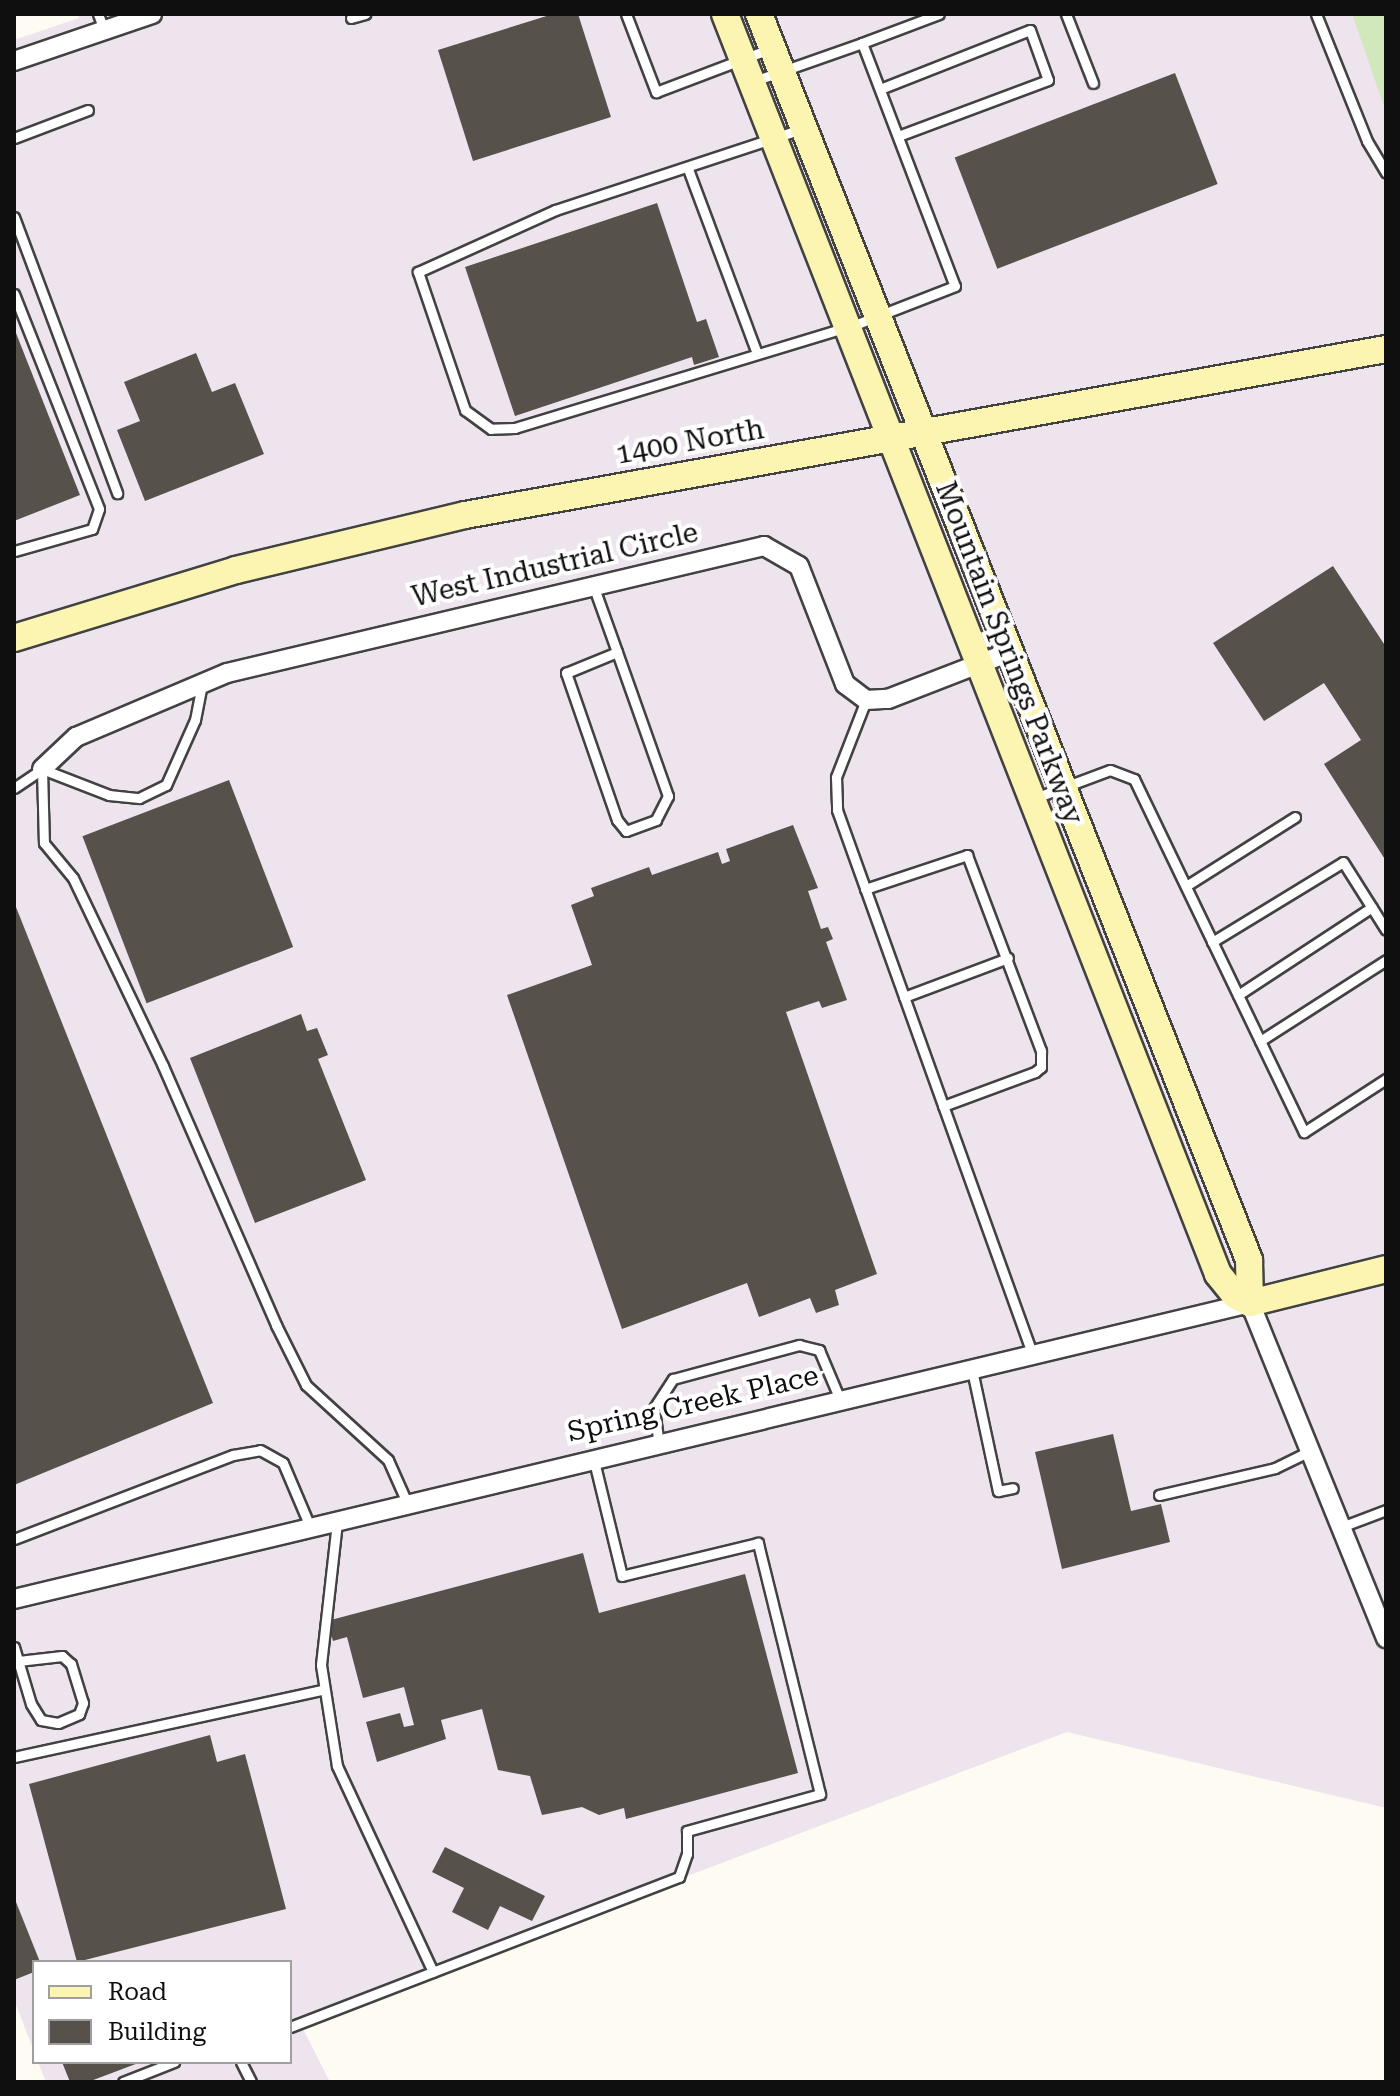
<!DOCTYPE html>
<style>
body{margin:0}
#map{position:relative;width:1400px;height:2096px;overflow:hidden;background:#fefcf2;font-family:"Roboto Serif",serif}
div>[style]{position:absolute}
.industrial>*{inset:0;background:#ede4ed}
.green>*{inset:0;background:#d1e8bd}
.building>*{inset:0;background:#57514c;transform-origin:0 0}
.roads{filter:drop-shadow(2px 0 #424242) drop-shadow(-2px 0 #424242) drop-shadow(0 2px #424242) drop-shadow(0 -2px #424242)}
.lane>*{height:9px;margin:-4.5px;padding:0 4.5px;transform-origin:4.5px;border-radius:4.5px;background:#fff}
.street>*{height:18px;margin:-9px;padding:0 9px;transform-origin:9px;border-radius:9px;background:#fff}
.secondary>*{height:26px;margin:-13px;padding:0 13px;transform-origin:13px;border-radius:13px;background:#fbf5b1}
span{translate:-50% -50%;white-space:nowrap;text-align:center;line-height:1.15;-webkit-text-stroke:8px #fff;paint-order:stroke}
.street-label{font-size:28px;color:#0f0f0f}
.frame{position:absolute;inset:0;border:16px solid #0f0f0f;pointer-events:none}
.legend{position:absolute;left:32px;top:1960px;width:260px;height:104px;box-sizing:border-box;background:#fff;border:2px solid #9f9f9f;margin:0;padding:10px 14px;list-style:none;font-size:24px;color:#0f0f0f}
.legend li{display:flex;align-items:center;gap:16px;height:40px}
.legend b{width:40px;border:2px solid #9f9f9f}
</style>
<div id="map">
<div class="industrial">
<i style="clip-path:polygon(78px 14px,1386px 14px,1386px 1808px,1067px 1732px,300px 2023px,330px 2082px,46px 2082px,38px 2062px,290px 2062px,290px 1962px,34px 1962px,34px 2051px,14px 2000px,14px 40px,79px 18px)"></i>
</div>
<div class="green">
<i style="clip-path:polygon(1352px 14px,1386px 14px,1386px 112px)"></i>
</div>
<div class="building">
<i style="clip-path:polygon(553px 14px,578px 14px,611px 117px,473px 161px,438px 50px)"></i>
<i style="left:1175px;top:73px;width:119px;height:236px;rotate:69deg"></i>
<i style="clip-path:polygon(657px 203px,697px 322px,706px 319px,719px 357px,694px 365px,692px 357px,515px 416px,465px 267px)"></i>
<i style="clip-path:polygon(14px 328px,80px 495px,14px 521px)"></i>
<i style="clip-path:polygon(196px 353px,212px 392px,235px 383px,264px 454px,145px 501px,117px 430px,140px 421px,124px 382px)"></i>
<i style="clip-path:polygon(1333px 566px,1386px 647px,1386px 861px,1324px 764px,1361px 740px,1324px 683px,1264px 721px,1213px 643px)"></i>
<i style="left:229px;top:780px;width:179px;height:157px;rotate:69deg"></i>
<i style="clip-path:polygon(793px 825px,818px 888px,808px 891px,821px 929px,828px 927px,833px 939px,826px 942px,847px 1000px,822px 1008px,819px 1001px,786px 1012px,877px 1274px,835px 1290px,839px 1305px,816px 1313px,810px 1298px,759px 1317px,747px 1283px,622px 1329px,507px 995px,592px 965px,571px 905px,594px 896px,591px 888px,649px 867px,652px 875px,718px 852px,722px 864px,730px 861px,726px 849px)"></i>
<i style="clip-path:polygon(14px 902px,213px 1403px,14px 1485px)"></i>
<i style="clip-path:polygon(301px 1014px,307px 1031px,317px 1028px,328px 1055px,318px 1059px,366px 1180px,255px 1223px,190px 1058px)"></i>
<i style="clip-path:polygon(1113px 1434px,1131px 1511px,1161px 1504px,1170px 1542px,1062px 1569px,1035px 1452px)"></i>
<i style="clip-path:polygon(583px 1553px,599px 1613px,745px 1574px,798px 1773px,626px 1819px,624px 1808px,599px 1815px,582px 1807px,542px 1815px,530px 1776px,498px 1770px,482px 1709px,441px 1720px,446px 1739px,377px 1762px,366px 1722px,400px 1713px,404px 1727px,414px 1725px,404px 1687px,363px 1698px,347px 1637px,333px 1641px,327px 1621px)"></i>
<i style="clip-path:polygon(210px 1735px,217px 1762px,245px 1754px,286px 1909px,77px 1962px,29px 1784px)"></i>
<i style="clip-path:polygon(445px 1847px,545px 1896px,532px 1921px,500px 1906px,488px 1930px,452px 1912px,464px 1888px,432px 1872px)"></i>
<i style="clip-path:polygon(14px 1897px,40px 1962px,34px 1962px,34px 1972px,14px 1980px)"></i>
<i style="clip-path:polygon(62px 2062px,141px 2062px,88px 2082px,70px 2082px)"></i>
</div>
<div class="roads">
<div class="lane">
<i style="left:98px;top:14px;width:17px;rotate:69deg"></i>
<i style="left:626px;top:14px;width:84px;rotate:69deg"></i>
<i style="left:656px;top:92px;width:124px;rotate:-20.8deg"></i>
<i style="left:1066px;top:14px;width:74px;rotate:68.6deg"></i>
<i style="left:1316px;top:14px;width:137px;rotate:68.1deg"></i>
<i style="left:1367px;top:141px;width:37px;rotate:59deg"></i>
<i style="left:351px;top:18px;width:15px;rotate:-16deg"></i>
<i style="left:862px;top:43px;width:82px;rotate:-20.6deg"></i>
<i style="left:754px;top:81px;width:114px;rotate:-19.4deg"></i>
<i style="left:862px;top:43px;width:260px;rotate:69.1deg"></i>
<i style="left:955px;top:286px;width:105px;rotate:158.8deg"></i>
<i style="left:857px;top:324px;width:357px;rotate:163.1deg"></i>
<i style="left:515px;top:428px;width:24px;rotate:178deg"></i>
<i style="left:491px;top:429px;width:32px;rotate:-144deg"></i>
<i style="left:465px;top:410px;width:146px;rotate:-108.8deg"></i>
<i style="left:418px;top:272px;width:150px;rotate:-24.3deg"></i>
<i style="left:555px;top:210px;width:260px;rotate:-18.2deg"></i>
<i style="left:880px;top:89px;width:161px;rotate:-21.5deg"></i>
<i style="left:1030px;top:30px;width:53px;rotate:70.2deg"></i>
<i style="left:1048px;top:80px;width:160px;rotate:159.5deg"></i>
<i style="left:14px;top:138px;width:79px;rotate:-20.7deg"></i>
<i style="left:688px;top:169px;width:197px;rotate:69.5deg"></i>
<i style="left:14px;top:217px;width:295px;rotate:69.5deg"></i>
<i style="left:14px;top:294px;width:231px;rotate:68.4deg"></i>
<i style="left:99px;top:509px;width:21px;rotate:109deg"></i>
<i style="left:92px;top:529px;width:81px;rotate:164.2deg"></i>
<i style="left:593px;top:585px;width:71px;rotate:70.3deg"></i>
<i style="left:617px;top:652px;width:153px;rotate:70.5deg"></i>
<i style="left:668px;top:796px;width:27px;rotate:117deg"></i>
<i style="left:656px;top:820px;width:32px;rotate:160deg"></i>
<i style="left:626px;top:831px;width:14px;rotate:-129deg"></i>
<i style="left:617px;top:820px;width:156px;rotate:-109.1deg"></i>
<i style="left:566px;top:673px;width:55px;rotate:-22.4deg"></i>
<i style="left:866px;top:700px;width:83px;rotate:111.3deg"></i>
<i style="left:836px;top:777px;width:33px;rotate:88deg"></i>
<i style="left:837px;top:810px;width:580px;rotate:70.25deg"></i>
<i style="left:42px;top:769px;width:74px;rotate:88.5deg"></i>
<i style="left:44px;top:843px;width:45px;rotate:50.4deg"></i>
<i style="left:73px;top:878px;width:208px;rotate:64.4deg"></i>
<i style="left:163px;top:1066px;width:283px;rotate:66.4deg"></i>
<i style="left:276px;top:1325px;width:67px;rotate:63.4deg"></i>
<i style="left:306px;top:1385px;width:111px;rotate:42.4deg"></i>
<i style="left:388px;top:1460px;width:49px;rotate:66deg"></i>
<i style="left:42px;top:769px;width:72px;rotate:21.2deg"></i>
<i style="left:109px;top:795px;width:30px;rotate:6deg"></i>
<i style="left:139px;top:798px;width:30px;rotate:-26deg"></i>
<i style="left:166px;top:785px;width:71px;rotate:-66deg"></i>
<i style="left:195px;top:720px;width:38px;rotate:-79deg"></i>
<i style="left:14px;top:788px;width:34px;rotate:-34deg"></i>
<i style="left:1035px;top:798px;width:80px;rotate:-20.5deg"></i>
<i style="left:1110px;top:770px;width:26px;rotate:21deg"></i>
<i style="left:1134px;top:779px;width:392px;rotate:64.3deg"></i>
<i style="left:1304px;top:1132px;width:98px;rotate:-32.9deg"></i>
<i style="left:1186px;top:886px;width:129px;rotate:-32.3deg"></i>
<i style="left:865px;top:889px;width:108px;rotate:-18.4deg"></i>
<i style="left:967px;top:855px;width:210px;rotate:69.3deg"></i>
<i style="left:1041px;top:1051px;width:16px;rotate:90deg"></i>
<i style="left:1041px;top:1067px;width:8px;rotate:140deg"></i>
<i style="left:1035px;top:1072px;width:98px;rotate:159.7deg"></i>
<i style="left:1212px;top:942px;width:153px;rotate:-31.4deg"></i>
<i style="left:1343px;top:862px;width:80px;rotate:57.7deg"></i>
<i style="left:1238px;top:995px;width:160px;rotate:-33.3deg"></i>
<i style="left:904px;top:997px;width:111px;rotate:-20.6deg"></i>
<i style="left:1260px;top:1041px;width:150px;rotate:-32.7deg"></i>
<i style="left:972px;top:1370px;width:124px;rotate:77.9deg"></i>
<i style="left:998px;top:1491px;width:15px;rotate:-11deg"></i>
<i style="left:659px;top:1445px;width:37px;rotate:-98deg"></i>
<i style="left:654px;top:1408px;width:35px;rotate:-57deg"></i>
<i style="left:673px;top:1379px;width:131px;rotate:-15.1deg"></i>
<i style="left:799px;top:1345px;width:21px;rotate:14deg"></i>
<i style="left:819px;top:1350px;width:56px;rotate:67.1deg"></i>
<i style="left:1159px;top:1495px;width:119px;rotate:-13.1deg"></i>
<i style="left:1275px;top:1468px;width:39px;rotate:-26deg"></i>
<i style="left:337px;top:1522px;width:144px;rotate:96.4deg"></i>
<i style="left:321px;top:1665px;width:102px;rotate:81deg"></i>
<i style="left:337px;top:1766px;width:227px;rotate:65deg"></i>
<i style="left:1341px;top:1527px;width:48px;rotate:-20.7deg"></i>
<i style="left:14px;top:1539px;width:235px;rotate:-21deg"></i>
<i style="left:233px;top:1455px;width:27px;rotate:-10deg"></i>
<i style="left:260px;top:1450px;width:26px;rotate:29deg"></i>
<i style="left:283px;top:1463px;width:72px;rotate:67deg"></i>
<i style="left:14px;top:1647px;width:59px;rotate:73.4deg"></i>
<i style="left:31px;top:1704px;width:19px;rotate:58deg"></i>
<i style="left:41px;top:1720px;width:17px;rotate:10deg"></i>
<i style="left:58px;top:1723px;width:23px;rotate:-23deg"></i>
<i style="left:79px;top:1714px;width:12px;rotate:-70deg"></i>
<i style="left:83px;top:1703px;width:41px;rotate:-107.1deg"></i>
<i style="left:71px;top:1664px;width:12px;rotate:-138deg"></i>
<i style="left:62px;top:1656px;width:44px;rotate:173.5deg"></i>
<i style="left:14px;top:1757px;width:314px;rotate:-12.3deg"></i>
<i style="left:290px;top:2027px;width:417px;rotate:-21.1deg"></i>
<i style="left:679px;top:1877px;width:24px;rotate:-71deg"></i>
<i style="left:687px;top:1854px;width:23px;rotate:-90deg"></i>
<i style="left:687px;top:1831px;width:138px;rotate:-15.5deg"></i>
<i style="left:820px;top:1794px;width:259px;rotate:-103.9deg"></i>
<i style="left:758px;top:1543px;width:140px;rotate:166.4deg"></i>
<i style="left:622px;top:1576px;width:118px;rotate:-103.7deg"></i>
<i style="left:241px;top:2062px;width:22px;rotate:63deg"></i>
<i style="left:123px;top:2082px;width:55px;rotate:-21.4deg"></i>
</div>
<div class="street">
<i style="left:14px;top:61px;width:146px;rotate:-18.8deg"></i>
<i style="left:42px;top:769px;width:47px;rotate:-43.3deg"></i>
<i style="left:76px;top:737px;width:164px;rotate:-23deg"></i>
<i style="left:227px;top:673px;width:552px;rotate:-13.31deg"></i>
<i style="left:764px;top:546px;width:40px;rotate:29.7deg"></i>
<i style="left:799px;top:566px;width:127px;rotate:68.7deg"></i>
<i style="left:845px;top:684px;width:26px;rotate:37deg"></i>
<i style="left:866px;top:700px;width:22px;rotate:-3deg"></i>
<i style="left:888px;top:699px;width:131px;rotate:-21.1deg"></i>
<i style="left:14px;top:1599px;width:1271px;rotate:-13.47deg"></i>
<i style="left:1250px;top:1303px;width:362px;rotate:67.9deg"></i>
</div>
<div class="secondary">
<i style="left:725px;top:14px;width:1353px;rotate:68.63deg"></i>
<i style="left:1218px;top:1274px;width:27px;rotate:51deg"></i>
<i style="left:1235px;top:1295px;width:17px;rotate:28deg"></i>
<i style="left:759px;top:14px;width:1339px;rotate:68.53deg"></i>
<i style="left:1249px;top:1260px;width:43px;rotate:88.7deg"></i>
<i style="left:14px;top:638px;width:232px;rotate:-17deg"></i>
<i style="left:236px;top:570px;width:236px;rotate:-13.5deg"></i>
<i style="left:465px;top:515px;width:936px;rotate:-10.22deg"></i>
<i style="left:1250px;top:1303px;width:140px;rotate:-14deg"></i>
</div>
</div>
<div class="street-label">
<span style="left:690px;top:442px;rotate:-10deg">1400 North</span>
<span style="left:555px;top:565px;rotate:-13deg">West Industrial Circle</span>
<span style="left:1009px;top:653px;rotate:69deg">Mountain Springs Parkway</span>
<span style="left:693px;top:1404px;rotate:-13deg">Spring Creek Place</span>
</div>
<div class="frame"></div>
<ul class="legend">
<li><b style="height:10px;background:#fbf5b1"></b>Road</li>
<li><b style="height:22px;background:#57514c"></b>Building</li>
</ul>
</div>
